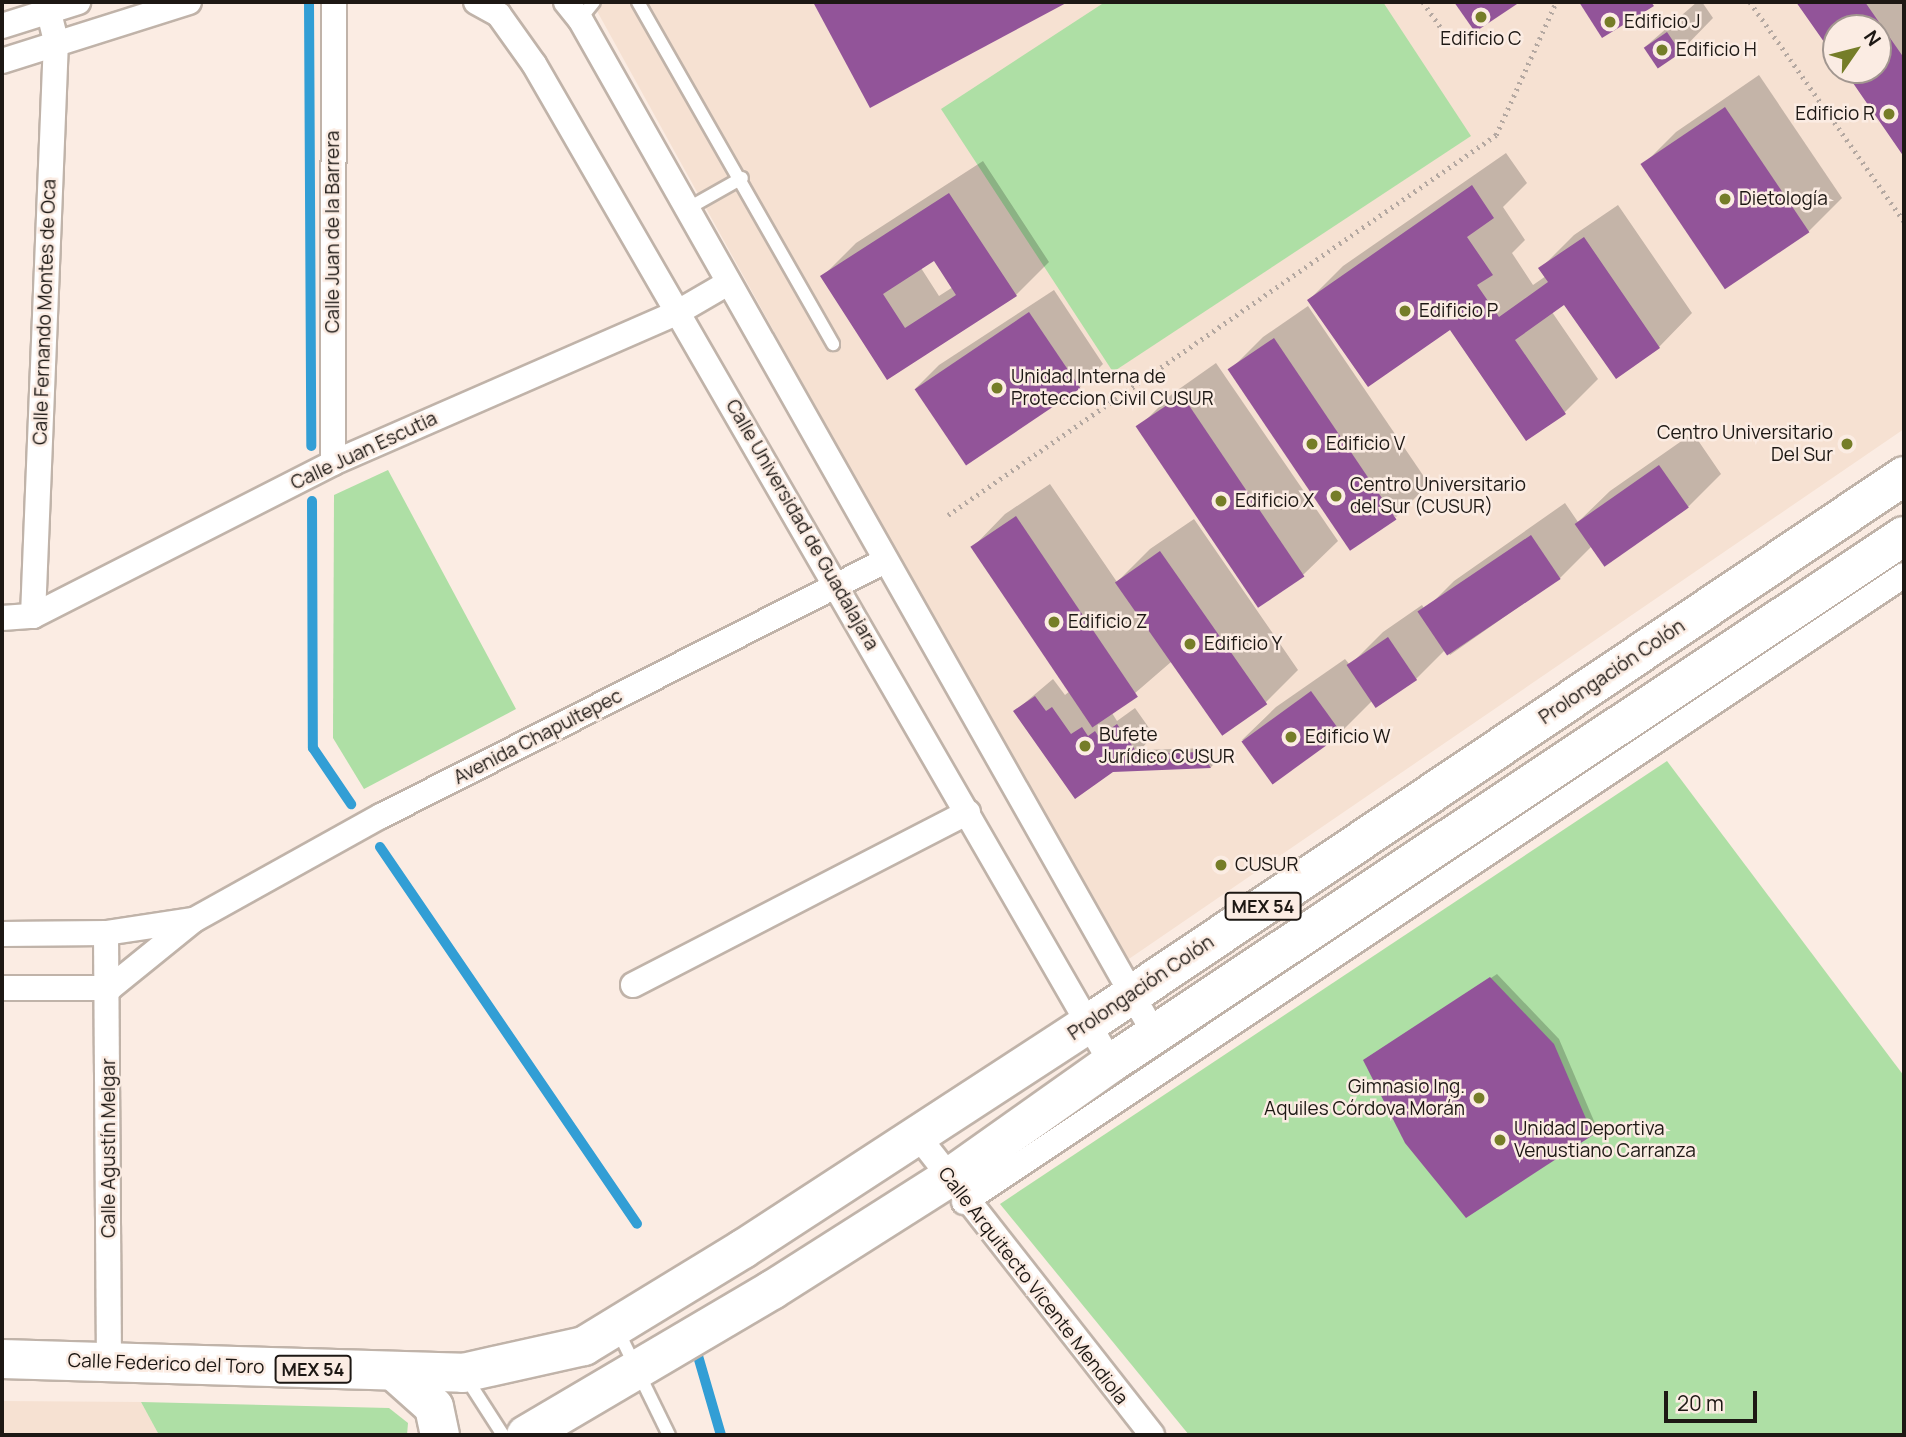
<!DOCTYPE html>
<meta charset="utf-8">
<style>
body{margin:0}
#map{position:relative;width:1906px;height:1437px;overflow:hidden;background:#fbece3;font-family:Manrope,sans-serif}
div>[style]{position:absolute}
.built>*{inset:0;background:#f6e1d2}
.green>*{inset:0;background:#aedfa5}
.shadow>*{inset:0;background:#0003}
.stream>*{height:10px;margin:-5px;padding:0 5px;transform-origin:5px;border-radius:5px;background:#329ed5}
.building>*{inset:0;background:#925499;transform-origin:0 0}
.path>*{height:4.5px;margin-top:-2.25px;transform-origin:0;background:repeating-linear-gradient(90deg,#b4a8a1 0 2px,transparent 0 7px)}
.roads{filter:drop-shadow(2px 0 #c0b3a9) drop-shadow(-2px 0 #c0b3a9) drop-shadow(0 2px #c0b3a9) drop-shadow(0 -2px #c0b3a9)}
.lane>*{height:12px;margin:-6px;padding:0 6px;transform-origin:6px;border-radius:6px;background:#fff}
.street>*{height:24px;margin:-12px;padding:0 12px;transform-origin:12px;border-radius:12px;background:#fff}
.primary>*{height:38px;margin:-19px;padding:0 19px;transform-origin:19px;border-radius:19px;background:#fff}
.dots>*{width:19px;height:19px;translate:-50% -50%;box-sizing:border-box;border:4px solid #fbece3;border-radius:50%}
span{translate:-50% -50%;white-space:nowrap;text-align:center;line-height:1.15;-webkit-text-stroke:5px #fbece3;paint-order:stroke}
.shield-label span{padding:2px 5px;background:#fbece3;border:2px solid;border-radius:5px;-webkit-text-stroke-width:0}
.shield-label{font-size:18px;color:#1d1814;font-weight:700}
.poi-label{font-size:19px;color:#1d1814}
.left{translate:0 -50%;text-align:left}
.right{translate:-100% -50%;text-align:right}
.street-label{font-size:19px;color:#1d1814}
.frame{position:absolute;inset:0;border:4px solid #1d1814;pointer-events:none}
.north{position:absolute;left:1822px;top:14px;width:70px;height:70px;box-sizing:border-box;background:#fbece3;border:2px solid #a29790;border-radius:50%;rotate:55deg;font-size:19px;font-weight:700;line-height:28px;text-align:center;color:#1d1814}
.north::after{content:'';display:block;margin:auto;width:24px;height:32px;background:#757d28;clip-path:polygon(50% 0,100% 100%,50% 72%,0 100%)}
.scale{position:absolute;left:1664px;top:1391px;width:93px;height:32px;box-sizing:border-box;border:4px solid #1d1814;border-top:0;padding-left:9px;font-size:21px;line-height:24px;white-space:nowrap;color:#1d1814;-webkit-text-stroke:5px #fbece3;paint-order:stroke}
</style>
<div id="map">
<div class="built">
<i style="clip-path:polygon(evenodd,592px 2px,1904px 2px,1904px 429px,1123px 963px,592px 2px,1836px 28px,1878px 28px,1878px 70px,1836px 70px,1836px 28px)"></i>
<i style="clip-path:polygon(2px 1401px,141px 1402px,159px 1435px,2px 1435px)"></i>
</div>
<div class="green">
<i style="clip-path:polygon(1105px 2px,1383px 2px,1471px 136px,1113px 372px,941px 109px)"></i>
<i style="clip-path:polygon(388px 470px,516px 709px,364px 789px,333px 738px,334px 495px)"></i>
<i style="clip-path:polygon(1667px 761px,1904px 1076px,1904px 1435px,1189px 1435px,1000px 1204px)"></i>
<i style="clip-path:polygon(141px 1402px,389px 1408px,408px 1423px,407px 1435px,159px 1435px)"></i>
</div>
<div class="shadow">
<i style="clip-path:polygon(815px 2px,1065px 2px,871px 105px)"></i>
<i style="clip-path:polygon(1697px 2px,1702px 2px,1713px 18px,1680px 52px,1645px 47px)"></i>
<i style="clip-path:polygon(1798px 2px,1904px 2px,1904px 154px,1846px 70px,1878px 70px,1878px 28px,1836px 28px,1836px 56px)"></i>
<i style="clip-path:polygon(1759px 75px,1842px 198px,1809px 231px,1643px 165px,1676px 132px)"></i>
<i style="clip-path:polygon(1506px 153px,1527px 183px,1503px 207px,1525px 240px,1512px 253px,1533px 285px,1546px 276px,1541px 268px,1574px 235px,1618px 205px,1692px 313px,1659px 347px,1565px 303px,1552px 312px,1598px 379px,1565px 412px,1527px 438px,1450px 328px,1309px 300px,1343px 266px)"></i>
<i style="clip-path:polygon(evenodd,983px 161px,1049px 262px,1016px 295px,888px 378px,822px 277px,856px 243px,983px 161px,934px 259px,953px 287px,939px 296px,921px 268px,934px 259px)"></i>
<i style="clip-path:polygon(1054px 290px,1103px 364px,1079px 388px,965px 463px,916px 388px,939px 365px)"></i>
<i style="clip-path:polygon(1308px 306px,1429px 484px,1396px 517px,1230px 370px,1263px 337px)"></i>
<i style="clip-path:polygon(1216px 363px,1338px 541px,1304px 574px,1259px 605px,1139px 427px,1172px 394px)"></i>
<i style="clip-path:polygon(1693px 433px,1721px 474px,1688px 507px,1592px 546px,1560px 578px,1450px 655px,1446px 649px,1416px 679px,1378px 706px,1373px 700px,1340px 733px,1242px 740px,1276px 707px,1345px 659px,1350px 665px,1383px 632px,1422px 605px,1425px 610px,1454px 581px,1565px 503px,1578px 522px,1610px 491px)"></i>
<i style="clip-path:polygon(1050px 484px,1117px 582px,1150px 549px,1194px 519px,1298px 670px,1265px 703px,1171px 662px,1112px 713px,1117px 721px,1135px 708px,1154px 735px,1140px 750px,1207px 748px,1216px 762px,1211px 767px,1117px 770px,1015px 711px,1053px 679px,1065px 695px,1070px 691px,972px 548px,1005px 514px)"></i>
<i style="clip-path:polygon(1497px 974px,1559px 1039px,1597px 1128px,1592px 1134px,1369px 1059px)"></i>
</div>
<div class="stream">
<i style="left:309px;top:2px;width:444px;rotate:89.7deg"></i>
<i style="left:312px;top:501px;width:247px;rotate:89.8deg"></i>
<i style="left:313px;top:748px;width:68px;rotate:55.8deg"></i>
<i style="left:380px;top:847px;width:456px;rotate:55.7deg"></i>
<i style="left:698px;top:1356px;width:82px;rotate:73.8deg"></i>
</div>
<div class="building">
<i style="clip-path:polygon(813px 2px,1068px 2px,870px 108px)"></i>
<i style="clip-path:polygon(1454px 2px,1520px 2px,1475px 32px)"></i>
<i style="clip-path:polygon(1579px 2px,1651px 2px,1654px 6px,1602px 38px)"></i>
<i style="clip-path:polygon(1796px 2px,1865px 2px,1904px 58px,1904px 157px,1844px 70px,1878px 70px,1878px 28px,1836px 28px,1836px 59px)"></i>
<i style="left:1667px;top:32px;width:25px;height:28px;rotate:56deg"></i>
<i style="left:1725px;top:107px;width:151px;height:102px;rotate:56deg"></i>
<i style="clip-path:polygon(1472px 185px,1494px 218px,1467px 237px,1493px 275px,1477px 285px,1499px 317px,1548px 282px,1538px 268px,1584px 237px,1660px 348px,1616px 379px,1564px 305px,1515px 340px,1566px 414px,1526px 441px,1450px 330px,1368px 387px,1307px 300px)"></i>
<i style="clip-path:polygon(evenodd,949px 193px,1017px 296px,887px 380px,820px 276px,949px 193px,934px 261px,956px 295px,905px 328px,883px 294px,934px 261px)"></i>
<i style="left:1029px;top:312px;width:92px;height:138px;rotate:56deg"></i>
<i style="left:1274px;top:338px;width:219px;height:56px;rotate:56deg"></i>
<i style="left:1182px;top:395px;width:219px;height:56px;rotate:56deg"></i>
<i style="left:1659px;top:465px;width:52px;height:103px;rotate:55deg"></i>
<i style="left:1016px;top:516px;width:218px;height:55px;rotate:56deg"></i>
<i style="left:1531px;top:535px;width:53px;height:137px;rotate:56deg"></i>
<i style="left:1160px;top:551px;width:187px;height:55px;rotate:55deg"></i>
<i style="left:1388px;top:637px;width:52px;height:50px;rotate:56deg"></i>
<i style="left:1311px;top:691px;width:53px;height:86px;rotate:54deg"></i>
<i style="clip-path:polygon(1035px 696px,1046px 711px,1052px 707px,1071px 734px,1082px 727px,1088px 736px,1095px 731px,1099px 737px,1117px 724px,1138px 754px,1201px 752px,1211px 768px,1113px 772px,1075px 799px,1013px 711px)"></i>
<i style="clip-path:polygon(1490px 977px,1554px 1044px,1593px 1135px,1466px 1218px,1405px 1143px,1363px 1060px)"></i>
</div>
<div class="path">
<i style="left:1423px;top:2px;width:35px;rotate:55deg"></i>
<i style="left:1750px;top:2px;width:268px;rotate:54.9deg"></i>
<i style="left:948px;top:515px;width:667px;rotate:-34.74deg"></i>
<i style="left:1496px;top:135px;width:146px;rotate:-65.7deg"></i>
</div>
<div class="roads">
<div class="lane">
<i style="left:638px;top:2px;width:394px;rotate:60.3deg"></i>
<i style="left:580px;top:19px;width:22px;rotate:-51deg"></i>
<i style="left:687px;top:209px;width:63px;rotate:-29.4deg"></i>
<i style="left:617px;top:1329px;width:118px;rotate:63.9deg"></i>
<i style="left:465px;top:1376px;width:70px;rotate:57.2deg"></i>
</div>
<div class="street">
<i style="left:476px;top:2px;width:26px;rotate:29deg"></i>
<i style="left:499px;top:15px;width:60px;rotate:54.5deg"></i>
<i style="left:534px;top:64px;width:1154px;rotate:59.99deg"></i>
<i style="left:566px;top:2px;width:22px;rotate:51deg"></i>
<i style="left:580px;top:19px;width:1167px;rotate:60.49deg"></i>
<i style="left:2px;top:26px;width:80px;rotate:-17.5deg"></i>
<i style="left:2px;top:61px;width:196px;rotate:-17.5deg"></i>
<i style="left:333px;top:463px;width:461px;rotate:-89.9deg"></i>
<i style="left:33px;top:616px;width:575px;rotate:-87.71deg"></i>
<i style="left:56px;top:41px;width:32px;rotate:-104deg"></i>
<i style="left:2px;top:618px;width:31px;rotate:-4deg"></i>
<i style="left:33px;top:616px;width:337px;rotate:-27deg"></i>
<i style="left:333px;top:463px;width:377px;rotate:-23.6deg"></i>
<i style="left:678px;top:312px;width:58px;rotate:-30.1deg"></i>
<i style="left:106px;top:933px;width:429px;rotate:89.6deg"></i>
<i style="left:2px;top:934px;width:104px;rotate:-0.6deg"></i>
<i style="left:106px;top:933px;width:88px;rotate:-8.5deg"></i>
<i style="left:633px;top:985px;width:377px;rotate:-27.3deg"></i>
<i style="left:2px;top:988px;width:108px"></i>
<i style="left:110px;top:988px;width:108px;rotate:-39deg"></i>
<i style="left:194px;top:920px;width:214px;rotate:-29.1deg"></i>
<i style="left:381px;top:816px;width:565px;rotate:-26.84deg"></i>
<i style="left:917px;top:1135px;width:381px;rotate:51.9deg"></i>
<i style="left:964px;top:1202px;width:1130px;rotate:-33.7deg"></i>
</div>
<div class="primary">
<i style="left:2px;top:1359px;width:461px;rotate:1.7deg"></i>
<i style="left:463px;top:1373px;width:124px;rotate:-12.6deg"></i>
<i style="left:584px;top:1346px;width:186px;rotate:-31.4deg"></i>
<i style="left:743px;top:1249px;width:412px;rotate:-33.1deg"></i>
<i style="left:1088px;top:1024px;width:983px;rotate:-33.88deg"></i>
<i style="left:395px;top:1372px;width:52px;rotate:41.9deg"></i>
<i style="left:434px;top:1407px;width:29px;rotate:78deg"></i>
<i style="left:526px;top:1435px;width:286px;rotate:-30.5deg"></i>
<i style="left:772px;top:1290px;width:207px;rotate:-32.4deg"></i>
<i style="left:947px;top:1179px;width:201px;rotate:-35.3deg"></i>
<i style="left:1111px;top:1063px;width:952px;rotate:-33.61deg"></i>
</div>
</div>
<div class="dots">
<i style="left:1481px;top:17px;background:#757d28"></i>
<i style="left:1610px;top:22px;background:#757d28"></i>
<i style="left:1662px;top:50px;background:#757d28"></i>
<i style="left:1889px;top:114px;background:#757d28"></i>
<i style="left:1725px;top:199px;background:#757d28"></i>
<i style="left:1405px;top:311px;background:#757d28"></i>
<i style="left:997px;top:388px;background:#757d28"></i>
<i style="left:1312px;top:444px;background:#757d28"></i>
<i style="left:1847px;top:444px;background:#757d28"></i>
<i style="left:1336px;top:496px;background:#757d28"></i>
<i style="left:1221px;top:501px;background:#757d28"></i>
<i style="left:1054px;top:622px;background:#757d28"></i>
<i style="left:1190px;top:644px;background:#757d28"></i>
<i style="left:1291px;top:737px;background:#757d28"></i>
<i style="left:1085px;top:746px;background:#757d28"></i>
<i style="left:1221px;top:865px;background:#757d28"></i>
<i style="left:1479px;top:1098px;background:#757d28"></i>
<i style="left:1500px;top:1140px;background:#757d28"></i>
</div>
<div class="shield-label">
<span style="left:1263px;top:906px">MEX 54</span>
<span style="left:313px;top:1369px">MEX 54</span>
</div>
<div class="poi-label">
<span class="left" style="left:1624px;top:22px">Edificio J</span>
<span style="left:1481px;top:39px">Edificio C</span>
<span class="left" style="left:1676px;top:50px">Edificio H</span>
<span class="right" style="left:1875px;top:114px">Edificio R</span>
<span class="left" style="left:1739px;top:199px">Dietología</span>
<span class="left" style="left:1419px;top:311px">Edificio P</span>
<span class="left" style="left:1011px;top:388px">Unidad Interna de<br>Proteccion Civil CUSUR</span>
<span class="right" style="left:1833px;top:444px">Centro Universitario<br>Del Sur</span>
<span class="left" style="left:1326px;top:444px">Edificio V</span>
<span class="left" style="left:1350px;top:496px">Centro Universitario<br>del Sur (CUSUR)</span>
<span class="left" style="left:1235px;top:501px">Edificio X</span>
<span class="left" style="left:1068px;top:622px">Edificio Z</span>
<span class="left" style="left:1204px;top:644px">Edificio Y</span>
<span class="left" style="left:1099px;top:746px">Bufete<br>Jurídico CUSUR</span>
<span class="left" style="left:1305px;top:737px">Edificio W</span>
<span class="left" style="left:1235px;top:865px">CUSUR</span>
<span class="right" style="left:1465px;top:1098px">Gimnasio Ing.<br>Aquiles Córdova Morán</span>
<span class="left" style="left:1514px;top:1140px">Unidad Deportiva<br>Venustiano Carranza</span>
</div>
<div class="street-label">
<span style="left:333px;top:232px;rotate:-90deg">Calle Juan de la Barrera</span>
<span style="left:45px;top:312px;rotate:-88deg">Calle Fernando Montes de Oca</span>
<span style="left:364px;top:451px;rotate:-25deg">Calle Juan Escutia</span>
<span style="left:802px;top:525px;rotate:60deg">Calle Universidad de Guadalajara</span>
<span style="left:1612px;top:672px;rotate:-34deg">Prolongación Colón</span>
<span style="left:538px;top:737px;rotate:-27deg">Avenida Chapultepec</span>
<span style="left:1141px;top:988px;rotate:-34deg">Prolongación Colón</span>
<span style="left:109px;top:1148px;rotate:-90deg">Calle Agustín Melgar</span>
<span style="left:1033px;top:1286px;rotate:52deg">Calle Arquitecto Vicente Mendiola</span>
<span style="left:166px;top:1364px;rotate:2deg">Calle Federico del Toro</span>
</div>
<div class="frame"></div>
<div class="north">N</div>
<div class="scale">20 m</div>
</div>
